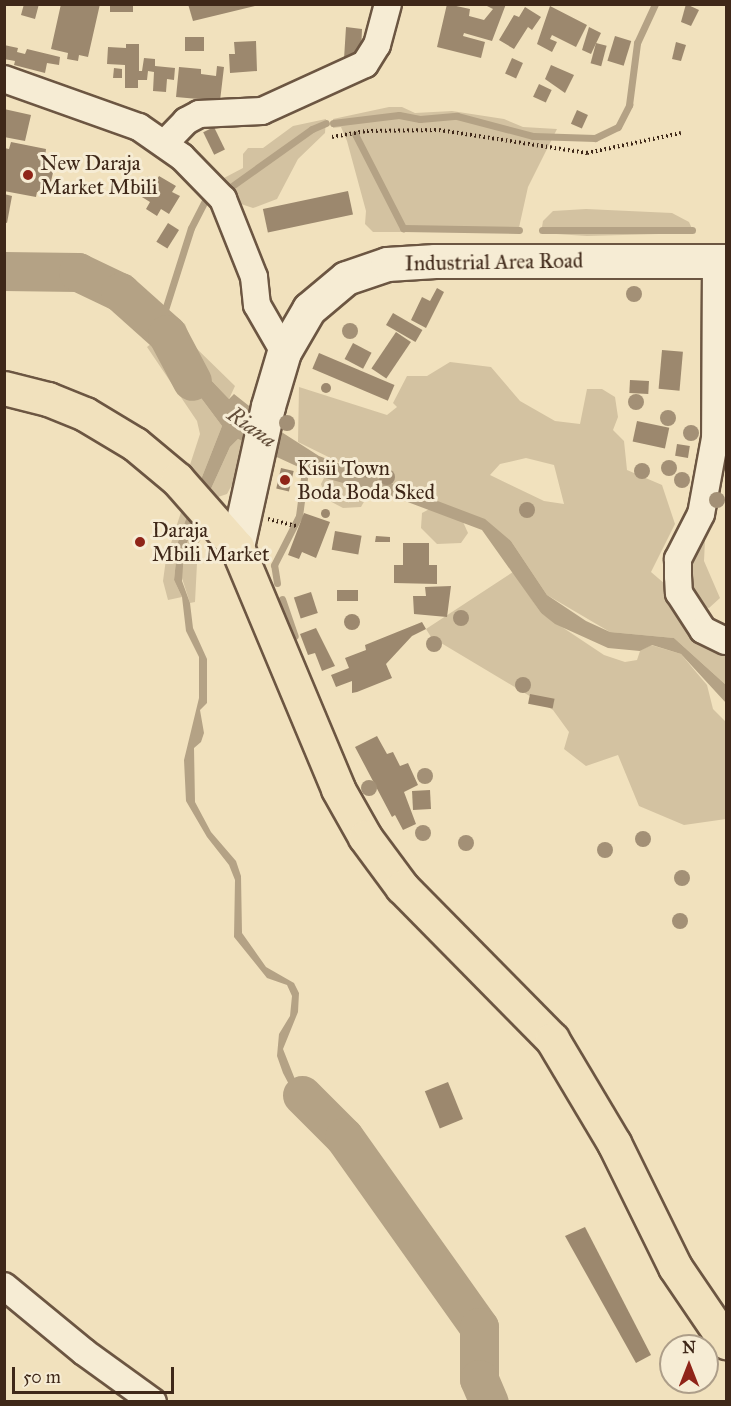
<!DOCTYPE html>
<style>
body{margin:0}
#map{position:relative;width:731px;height:1406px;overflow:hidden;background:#f1e1bd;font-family:"IM FELL Great Primer",serif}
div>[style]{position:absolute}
.green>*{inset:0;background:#d3c2a1}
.water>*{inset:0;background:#b4a285}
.stream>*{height:7px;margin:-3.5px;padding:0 3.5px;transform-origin:3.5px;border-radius:3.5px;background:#b4a285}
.river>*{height:39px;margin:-19.5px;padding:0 19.5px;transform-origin:19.5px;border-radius:19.5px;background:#b4a285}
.building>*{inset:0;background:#9c886e;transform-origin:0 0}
.round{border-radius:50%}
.path>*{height:4px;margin-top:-2px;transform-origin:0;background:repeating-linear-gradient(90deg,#3f2819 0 1.5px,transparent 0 4.5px)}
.roads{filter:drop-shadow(2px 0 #6c5642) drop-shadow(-2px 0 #6c5642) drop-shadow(0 2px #6c5642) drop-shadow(0 -2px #6c5642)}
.minor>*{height:26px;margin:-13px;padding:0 13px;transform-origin:13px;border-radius:13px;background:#f6ecd4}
.secondary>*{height:33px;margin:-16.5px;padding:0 16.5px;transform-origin:16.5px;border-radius:16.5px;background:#f6ecd4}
.trunk>*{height:33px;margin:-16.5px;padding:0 16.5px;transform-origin:16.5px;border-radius:16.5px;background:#f1e1bd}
.trees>*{width:16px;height:16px;margin:-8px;border-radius:50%;background:#a39076}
.dots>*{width:16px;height:16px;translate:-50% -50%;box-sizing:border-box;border:3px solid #f6ecd4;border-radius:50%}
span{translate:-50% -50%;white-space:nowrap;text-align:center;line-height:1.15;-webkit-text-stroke:6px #f6ecd4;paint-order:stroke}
.poi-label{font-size:21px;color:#3f2819}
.left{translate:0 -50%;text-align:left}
.street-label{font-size:21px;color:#3f2819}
.water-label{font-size:22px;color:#624d39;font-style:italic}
.frame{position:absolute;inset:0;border:6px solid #3f2819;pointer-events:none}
.north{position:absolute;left:659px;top:1334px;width:60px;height:60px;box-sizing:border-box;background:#f6ecd4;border:2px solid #ad9e89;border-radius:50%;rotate:0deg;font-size:16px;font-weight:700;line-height:24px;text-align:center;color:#3f2819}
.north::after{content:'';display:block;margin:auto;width:21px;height:27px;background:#8f2418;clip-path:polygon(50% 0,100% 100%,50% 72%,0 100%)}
.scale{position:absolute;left:12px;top:1367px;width:162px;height:27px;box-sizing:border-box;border:3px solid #3f2819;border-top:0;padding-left:8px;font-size:18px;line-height:21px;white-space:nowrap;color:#3f2819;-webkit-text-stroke:4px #f6ecd4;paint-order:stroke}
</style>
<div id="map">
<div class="green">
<i style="clip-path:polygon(389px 107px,402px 107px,415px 113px,452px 111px,504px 119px,523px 127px,557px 129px,528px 187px,518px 232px,373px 232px,365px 224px,366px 211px,347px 141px,341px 127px,333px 128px,333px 119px)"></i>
<i style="clip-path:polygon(326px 119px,325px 133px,298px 159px,277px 199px,253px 208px,235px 202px,222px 184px,224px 178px,243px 168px,243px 154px,248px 148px,263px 148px,293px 126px)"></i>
<i style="clip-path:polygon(586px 209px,672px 213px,689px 222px,694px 233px,587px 236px,541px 233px,543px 221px,553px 211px)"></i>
<i style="clip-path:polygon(169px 314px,185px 324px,193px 345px,235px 386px,229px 399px,189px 357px,163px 321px)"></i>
<i style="clip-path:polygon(157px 339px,222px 426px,200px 482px,188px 471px,200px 434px,197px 421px,147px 347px)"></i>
<i style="clip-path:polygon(evenodd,450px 362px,491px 367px,520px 401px,555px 421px,580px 424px,587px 389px,602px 389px,615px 397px,618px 417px,613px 430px,624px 441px,627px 470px,662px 485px,675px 524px,651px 572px,665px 584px,699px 637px,726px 649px,726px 685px,674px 638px,610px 632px,547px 595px,511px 541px,422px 493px,369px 477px,298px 442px,299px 387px,387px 415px,397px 407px,393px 403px,407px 376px,427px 376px,450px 362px,526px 458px,554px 465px,564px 504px,544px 501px,490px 475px,500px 464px,526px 458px)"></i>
<i style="clip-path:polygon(238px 439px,243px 441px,234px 481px,227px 494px,218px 497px,210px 491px,230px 447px)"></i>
<i style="clip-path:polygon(326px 474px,361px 486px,365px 500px,361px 507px,343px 508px,326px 499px,321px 484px)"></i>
<i style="clip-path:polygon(437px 505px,459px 513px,468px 533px,461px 543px,437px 544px,421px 528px,422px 513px)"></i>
<i style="clip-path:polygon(181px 512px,187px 516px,178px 542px,174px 580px,182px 597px,168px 600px,163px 581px,166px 559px)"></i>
<i style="clip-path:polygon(195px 522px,205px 533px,198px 544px,195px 602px,190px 603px,181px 575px,184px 551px)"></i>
<i style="clip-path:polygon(700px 539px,705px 540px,704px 561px,720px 598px,709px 608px,686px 602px,685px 555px)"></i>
<i style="clip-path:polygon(513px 572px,541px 613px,604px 655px,625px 662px,637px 660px,640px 651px,651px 645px,681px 654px,696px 672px,707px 685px,713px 709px,726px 722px,726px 819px,684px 825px,639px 806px,618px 755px,586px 766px,564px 749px,569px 732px,553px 710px,431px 637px,426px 629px)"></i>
</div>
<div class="water">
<i style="clip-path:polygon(171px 331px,189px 357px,229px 399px,234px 394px,283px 433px,319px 456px,485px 519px,511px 541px,547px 595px,586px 621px,610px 632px,674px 638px,726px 685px,726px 703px,681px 654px,652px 645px,640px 651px,608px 648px,555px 624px,541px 613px,482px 530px,397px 498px,318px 476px,238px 439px,230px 447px,210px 491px,200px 482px,222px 426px,157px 339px)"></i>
<i style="clip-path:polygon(187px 516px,195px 522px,184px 551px,182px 581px,190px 603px,193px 628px,207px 659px,207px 703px,200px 710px,204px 733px,201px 742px,194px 748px,195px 802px,211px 832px,236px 861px,241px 876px,242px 933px,266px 967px,294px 983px,299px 993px,298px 1012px,283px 1049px,298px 1087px,318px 1104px,339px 1132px,293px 1092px,283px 1073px,277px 1056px,279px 1034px,290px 1016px,292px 996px,287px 985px,267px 978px,234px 937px,235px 880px,229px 865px,207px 837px,186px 801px,184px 760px,199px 698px,199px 657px,186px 631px,182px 597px,174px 580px,178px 542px)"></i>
</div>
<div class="stream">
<i style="left:333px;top:123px;width:66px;rotate:-6.9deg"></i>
<i style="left:399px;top:115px;width:21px;rotate:11deg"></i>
<i style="left:420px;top:119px;width:37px;rotate:-5deg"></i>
<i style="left:457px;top:116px;width:79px;rotate:14.7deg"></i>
<i style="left:533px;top:136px;width:62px;rotate:1.8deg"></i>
<i style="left:595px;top:138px;width:25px;rotate:-26deg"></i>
<i style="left:618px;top:127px;width:25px;rotate:-63deg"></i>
<i style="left:629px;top:105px;width:63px;rotate:-82.6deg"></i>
<i style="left:637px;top:43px;width:43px;rotate:-65.2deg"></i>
<i style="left:355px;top:134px;width:106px;rotate:62.9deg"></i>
<i style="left:403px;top:228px;width:116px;rotate:1deg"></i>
<i style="left:232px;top:186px;width:98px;rotate:-35.5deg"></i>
<i style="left:312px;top:129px;width:15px;rotate:-23deg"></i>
<i style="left:542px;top:230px;width:150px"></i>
<i style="left:156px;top:324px;width:14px;rotate:-54deg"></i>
<i style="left:164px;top:313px;width:89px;rotate:-72.4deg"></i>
<i style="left:191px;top:228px;width:35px;rotate:-63deg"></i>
<i style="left:277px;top:583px;width:18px;rotate:-99deg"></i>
<i style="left:274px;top:565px;width:55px;rotate:-63deg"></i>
<i style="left:299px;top:516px;width:53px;rotate:-82.5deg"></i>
<i style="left:282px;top:599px;width:39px;rotate:71deg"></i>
</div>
<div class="river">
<i style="left:4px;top:271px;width:74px;rotate:0.8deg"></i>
<i style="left:78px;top:272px;width:47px;rotate:25.5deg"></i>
<i style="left:120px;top:292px;width:63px;rotate:41.8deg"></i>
<i style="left:167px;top:334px;width:53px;rotate:62deg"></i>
<i style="left:302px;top:1095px;width:59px;rotate:45deg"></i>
<i style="left:344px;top:1137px;width:233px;rotate:54.6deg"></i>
<i style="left:479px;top:1327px;width:52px;rotate:90deg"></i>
<i style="left:479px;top:1379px;width:25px;rotate:67deg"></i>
</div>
<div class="building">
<i style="clip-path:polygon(24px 4px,39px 4px,35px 19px,21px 15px)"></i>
<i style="clip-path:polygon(61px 4px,100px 4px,88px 57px,79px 55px,78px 61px,67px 59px,68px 53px,51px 49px)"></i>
<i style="left:110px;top:4px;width:23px;height:8px"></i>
<i style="clip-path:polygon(188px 4px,259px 4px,259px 5px,193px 21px)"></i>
<i style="clip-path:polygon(447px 4px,470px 9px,469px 16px,484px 20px,493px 9px,483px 4px,506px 4px,492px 41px,464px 33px,463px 36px,485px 42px,481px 58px,437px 47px)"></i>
<i style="clip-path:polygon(686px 4px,699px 10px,691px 26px,681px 22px)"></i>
<i style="clip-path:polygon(550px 6px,587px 25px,576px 47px,552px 35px,550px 39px,557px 42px,552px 52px,537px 44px)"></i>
<i style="clip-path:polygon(525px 7px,541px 17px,532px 30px,528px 27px,514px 49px,499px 40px,514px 15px,519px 17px)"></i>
<i style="clip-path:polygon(346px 27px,362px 29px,361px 54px,352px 54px,352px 59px,344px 59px)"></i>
<i style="clip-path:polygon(589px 27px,601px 33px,591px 54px,582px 50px)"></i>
<i style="left:615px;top:36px;width:17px;height:26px;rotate:17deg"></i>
<i style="left:185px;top:37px;width:19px;height:14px"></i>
<i style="clip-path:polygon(256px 41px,257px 71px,230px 73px,229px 54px,235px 54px,234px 42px)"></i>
<i style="clip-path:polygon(676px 42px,686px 45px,681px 61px,672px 59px)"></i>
<i style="left:596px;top:43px;width:11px;height:21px;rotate:15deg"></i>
<i style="clip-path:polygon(126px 44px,139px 44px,139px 71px,142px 71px,144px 58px,155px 59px,155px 66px,175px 68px,174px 80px,167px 79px,166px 92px,153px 91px,154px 72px,148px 71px,147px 80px,138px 80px,138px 88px,125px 88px,125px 65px,107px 64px,108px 47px,126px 48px)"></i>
<i style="clip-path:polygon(4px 45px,18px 48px,17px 52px,25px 54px,27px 49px,60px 57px,59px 65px,47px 63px,45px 73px,14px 65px,15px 61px,4px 59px)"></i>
<i style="left:512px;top:58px;width:12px;height:17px;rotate:24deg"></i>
<i style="clip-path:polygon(551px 65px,574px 75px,565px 93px,545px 79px)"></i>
<i style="clip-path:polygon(217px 66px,224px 67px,220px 101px,176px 97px,179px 67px,201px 69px,201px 74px,216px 76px)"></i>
<i style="clip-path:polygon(114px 68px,122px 69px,122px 78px,113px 78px)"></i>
<i style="left:539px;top:84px;width:14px;height:14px;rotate:25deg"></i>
<i style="clip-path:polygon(4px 109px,31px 115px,25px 141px,4px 137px)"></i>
<i style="left:577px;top:110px;width:12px;height:15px;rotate:24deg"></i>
<i style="left:214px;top:127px;width:25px;height:12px;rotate:64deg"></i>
<i style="clip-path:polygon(11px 142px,46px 149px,45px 158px,56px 160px,48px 194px,37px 192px,36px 197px,4px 191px,4px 148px,9px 149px)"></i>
<i style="clip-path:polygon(148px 176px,156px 181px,159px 176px,176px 186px,172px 192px,180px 196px,169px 214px,161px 209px,157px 216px,146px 209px,150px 202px,137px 194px)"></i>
<i style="left:348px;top:191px;width:24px;height:87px;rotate:78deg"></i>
<i style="clip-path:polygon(4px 194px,12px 196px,7px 223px,4px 222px)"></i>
<i style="left:168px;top:223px;width:13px;height:22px;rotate:32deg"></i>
<i style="clip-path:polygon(437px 288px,444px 292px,426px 328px,411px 320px,422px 297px,430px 301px)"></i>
<i style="left:393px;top:313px;width:34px;height:14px;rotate:30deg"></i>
<i style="left:396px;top:332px;width:18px;height:44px;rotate:34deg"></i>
<i style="left:353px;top:343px;width:21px;height:18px;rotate:28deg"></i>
<i style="left:662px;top:350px;width:21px;height:39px;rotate:5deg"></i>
<i style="left:319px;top:353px;width:82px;height:17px;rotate:23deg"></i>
<i style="left:630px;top:380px;width:19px;height:13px;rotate:3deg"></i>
<i class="round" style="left:321px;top:383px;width:10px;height:10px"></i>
<i style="left:637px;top:421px;width:33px;height:21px;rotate:12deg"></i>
<i style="left:677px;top:444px;width:13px;height:12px;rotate:9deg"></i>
<i style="left:281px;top:468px;width:13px;height:21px;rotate:13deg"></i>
<i class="round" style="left:320.5px;top:508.5px;width:9px;height:9px"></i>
<i style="clip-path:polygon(304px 513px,330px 522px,316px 558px,302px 552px,299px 559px,288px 555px)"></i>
<i style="left:335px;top:531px;width:27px;height:19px;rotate:10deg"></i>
<i style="clip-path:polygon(376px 536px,390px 537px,390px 542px,375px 542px)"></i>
<i style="clip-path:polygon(403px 543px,429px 543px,429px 565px,437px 565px,437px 584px,394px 583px,394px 565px,403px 565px)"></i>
<i style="clip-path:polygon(451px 586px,447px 617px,414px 614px,413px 596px,426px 596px,425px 587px)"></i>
<i style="left:358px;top:590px;width:11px;height:21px;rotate:90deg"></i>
<i style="left:311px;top:592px;width:22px;height:18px;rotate:72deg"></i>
<i class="round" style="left:344px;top:614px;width:16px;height:16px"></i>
<i style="clip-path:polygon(422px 622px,426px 629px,412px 636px,386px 664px,392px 678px,357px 692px,352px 693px,352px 681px,336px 687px,331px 675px,349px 668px,345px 658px,366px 650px,365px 645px)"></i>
<i style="clip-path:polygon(316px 628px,335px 666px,322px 671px,315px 653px,308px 655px,300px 634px)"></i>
<i style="left:530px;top:694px;width:25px;height:10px;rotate:11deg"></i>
<i style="clip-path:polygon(377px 736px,387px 754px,393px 752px,400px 766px,408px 763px,418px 785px,404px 792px,416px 824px,403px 830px,395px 815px,392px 817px,355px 747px)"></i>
<i style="left:430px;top:790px;width:19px;height:18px;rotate:87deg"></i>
<i style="left:448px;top:1082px;width:40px;height:25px;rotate:68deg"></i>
<i style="clip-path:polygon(585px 1227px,651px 1355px,636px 1363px,565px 1236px)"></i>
</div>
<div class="path">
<i style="left:332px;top:137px;width:36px;rotate:-10deg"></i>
<i style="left:367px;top:131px;width:72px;rotate:-0.8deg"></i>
<i style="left:439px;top:130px;width:150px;rotate:8.8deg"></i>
<i style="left:587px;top:153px;width:96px;rotate:-12deg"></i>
<i style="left:268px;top:519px;width:30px;rotate:14deg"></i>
</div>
<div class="roads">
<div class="minor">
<i style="left:4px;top:79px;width:143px;rotate:19.6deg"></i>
<i style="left:139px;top:127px;width:52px;rotate:34.9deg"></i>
<i style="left:182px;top:157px;width:59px;rotate:45.7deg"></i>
<i style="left:223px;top:199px;width:84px;rotate:68.3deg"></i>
<i style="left:254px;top:277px;width:28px;rotate:84deg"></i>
<i style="left:257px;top:305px;width:54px;rotate:60.1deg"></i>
<i style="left:164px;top:144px;width:32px;rotate:-46deg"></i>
<i style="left:186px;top:121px;width:15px;rotate:-28deg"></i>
<i style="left:199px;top:114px;width:63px;rotate:-2.7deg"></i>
<i style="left:262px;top:111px;width:113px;rotate:-24.5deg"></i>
<i style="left:365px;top:64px;width:22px;rotate:-58deg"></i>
<i style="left:377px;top:45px;width:42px;rotate:-75deg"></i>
<i style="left:716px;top:262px;width:176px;rotate:90.3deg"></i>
<i style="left:715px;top:438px;width:77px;rotate:100.4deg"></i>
<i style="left:701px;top:514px;width:51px;rotate:117.1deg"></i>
<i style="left:678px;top:559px;width:17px;rotate:90deg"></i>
<i style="left:678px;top:576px;width:17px;rotate:87deg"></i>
<i style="left:679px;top:593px;width:44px;rotate:57deg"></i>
<i style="left:703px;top:630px;width:25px;rotate:26deg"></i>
<i style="left:4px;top:1286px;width:104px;rotate:39.5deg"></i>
<i style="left:84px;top:1352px;width:85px;rotate:35.9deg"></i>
</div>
<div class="secondary">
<i style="left:237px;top:547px;width:144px;rotate:-77.6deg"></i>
<i style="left:268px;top:406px;width:56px;rotate:-73.5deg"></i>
<i style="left:284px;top:352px;width:50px;rotate:-59.8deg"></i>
<i style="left:309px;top:309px;width:48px;rotate:-40deg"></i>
<i style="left:346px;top:278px;width:43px;rotate:-18.9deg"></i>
<i style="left:387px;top:264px;width:48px;rotate:-3.6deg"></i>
<i style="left:435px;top:261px;width:291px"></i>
</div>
<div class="trunk">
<i style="left:4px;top:388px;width:45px;rotate:14deg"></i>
<i style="left:48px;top:399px;width:40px;rotate:22deg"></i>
<i style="left:85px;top:414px;width:58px;rotate:31deg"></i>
<i style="left:135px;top:444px;width:55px;rotate:39.8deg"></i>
<i style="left:177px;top:479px;width:91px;rotate:48.6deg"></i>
<i style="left:237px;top:547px;width:262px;rotate:67.3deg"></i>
<i style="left:338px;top:789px;width:55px;rotate:60.6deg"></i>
<i style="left:365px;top:837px;width:62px;rotate:53.5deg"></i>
<i style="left:402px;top:887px;width:214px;rotate:45.4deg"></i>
<i style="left:552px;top:1039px;width:121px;rotate:59.2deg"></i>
<i style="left:614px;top:1143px;width:138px;rotate:63.8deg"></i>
<i style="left:675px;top:1267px;width:91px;rotate:55.8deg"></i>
</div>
</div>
<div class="trees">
<i style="left:634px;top:294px"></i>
<i style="left:350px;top:331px"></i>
<i style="left:636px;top:402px"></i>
<i style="left:668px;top:418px"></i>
<i style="left:287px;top:423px"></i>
<i style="left:691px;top:433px"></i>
<i style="left:669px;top:468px"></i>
<i style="left:368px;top:470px"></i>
<i style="left:642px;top:471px"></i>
<i style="left:387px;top:477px"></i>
<i style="left:682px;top:480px"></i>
<i style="left:717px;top:500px"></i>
<i style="left:527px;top:510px"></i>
<i style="left:461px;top:618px"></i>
<i style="left:434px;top:644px"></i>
<i style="left:523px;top:685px"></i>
<i style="left:425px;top:776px"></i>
<i style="left:369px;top:788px"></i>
<i style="left:423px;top:833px"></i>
<i style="left:643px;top:839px"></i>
<i style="left:466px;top:843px"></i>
<i style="left:605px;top:850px"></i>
<i style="left:682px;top:878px"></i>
<i style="left:680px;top:921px"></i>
</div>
<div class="dots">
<i style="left:28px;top:175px;background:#8f2418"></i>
<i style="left:285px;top:480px;background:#8f2418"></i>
<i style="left:140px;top:542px;background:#8f2418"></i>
</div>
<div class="poi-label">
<span class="left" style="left:40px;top:175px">New Daraja<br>Market Mbili</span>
<span class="left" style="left:297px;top:480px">Kisii Town<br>Boda Boda Sked</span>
<span class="left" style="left:152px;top:542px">Daraja<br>Mbili Market</span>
</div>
<div class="street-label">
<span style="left:494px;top:262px;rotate:-1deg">Industrial Area Road</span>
</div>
<div class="water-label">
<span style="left:252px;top:427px;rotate:35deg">Riana</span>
</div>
<div class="frame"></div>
<div class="north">N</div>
<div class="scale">50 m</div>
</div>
